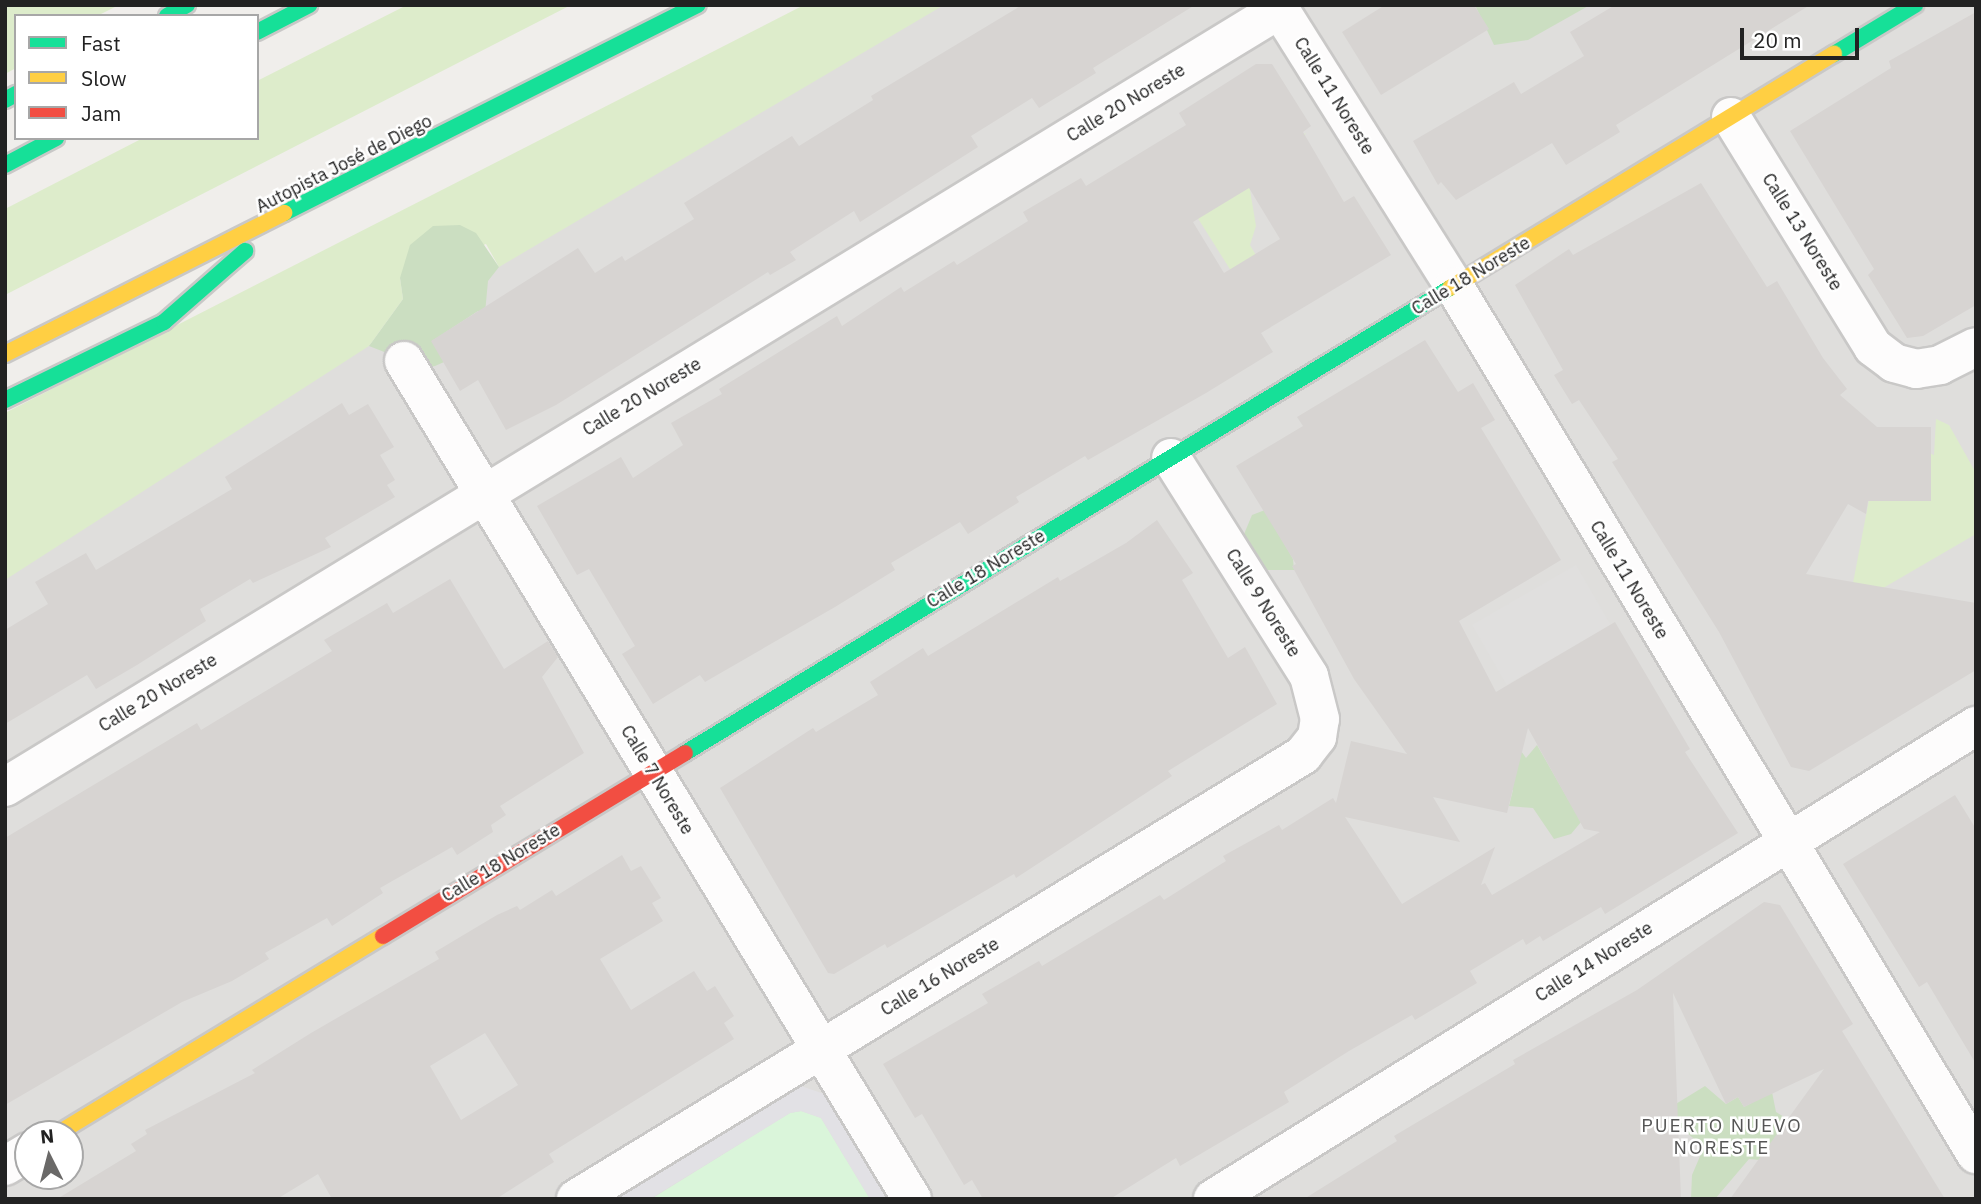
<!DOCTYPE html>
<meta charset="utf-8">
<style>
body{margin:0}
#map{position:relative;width:1981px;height:1204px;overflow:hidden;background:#f0eeeb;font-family:"IBM Plex Sans",sans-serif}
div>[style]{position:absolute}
.residential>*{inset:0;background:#dfdedc}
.grass>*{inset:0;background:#ddeccb}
.forest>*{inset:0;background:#cbdec1}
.park>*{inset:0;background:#daf5da}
.parking>*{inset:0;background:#e0dfde;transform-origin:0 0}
.plaza>*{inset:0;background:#e2e1e5}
.building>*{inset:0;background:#d7d4d2}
.roads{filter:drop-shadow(2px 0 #c9c8c7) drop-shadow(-2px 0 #c9c8c7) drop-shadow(0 2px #c9c8c7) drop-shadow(0 -2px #c9c8c7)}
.street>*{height:38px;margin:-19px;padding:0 19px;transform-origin:19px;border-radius:19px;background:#fdfcfc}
.fast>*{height:16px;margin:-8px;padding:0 8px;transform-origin:8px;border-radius:8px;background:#16e098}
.slow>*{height:16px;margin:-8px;padding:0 8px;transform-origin:8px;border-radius:8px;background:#ffcf43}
.jam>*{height:16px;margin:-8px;padding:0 8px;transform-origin:8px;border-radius:8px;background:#f24e42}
span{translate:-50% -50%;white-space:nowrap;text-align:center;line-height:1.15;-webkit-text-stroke:5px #fff;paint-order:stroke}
.street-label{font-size:18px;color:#222}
.neighbourhood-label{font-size:19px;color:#555;letter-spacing:2px}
.frame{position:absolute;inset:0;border:7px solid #222;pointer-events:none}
.legend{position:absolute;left:14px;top:14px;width:245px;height:126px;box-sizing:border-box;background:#fff;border:2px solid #a7a7a7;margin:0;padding:9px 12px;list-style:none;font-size:21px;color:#222}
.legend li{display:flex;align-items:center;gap:14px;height:35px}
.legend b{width:35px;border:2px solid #a7a7a7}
.north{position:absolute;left:14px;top:1120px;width:70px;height:70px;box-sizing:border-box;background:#fff;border:2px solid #a7a7a7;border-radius:50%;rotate:354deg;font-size:19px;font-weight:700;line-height:28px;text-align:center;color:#222}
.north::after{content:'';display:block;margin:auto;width:24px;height:32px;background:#6a6968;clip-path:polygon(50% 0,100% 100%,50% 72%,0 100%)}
.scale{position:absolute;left:1740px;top:28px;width:119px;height:32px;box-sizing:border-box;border:4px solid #222;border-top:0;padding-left:9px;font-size:21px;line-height:24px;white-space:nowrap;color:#222;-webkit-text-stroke:5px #fff;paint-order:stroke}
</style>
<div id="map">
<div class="residential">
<i style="clip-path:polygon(evenodd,930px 5px,1976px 5px,1976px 1199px,5px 1199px,5px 566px,930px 5px,28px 1134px,70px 1134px,70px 1176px,28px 1176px,28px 1134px)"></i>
</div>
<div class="grass">
<i style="clip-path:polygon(5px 5px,119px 5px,97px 16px,16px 16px,16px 68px,5px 74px)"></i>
<i style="clip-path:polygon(407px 5px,571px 5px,5px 295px,5px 209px,143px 138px,257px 138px,257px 81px)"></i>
<i style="clip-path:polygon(804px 5px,944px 5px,499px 267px,486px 244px,400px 278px,403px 299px,369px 346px,5px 580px,5px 413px)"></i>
<i style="clip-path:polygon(1306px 133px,1284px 170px,1250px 190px,1256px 226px,1250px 245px,1257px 257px,1233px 274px,1187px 201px)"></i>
<i style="clip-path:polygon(1936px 419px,1949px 425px,1976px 473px,1976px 534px,1878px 591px,1853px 583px,1882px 432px,1934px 455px)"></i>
</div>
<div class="forest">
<i style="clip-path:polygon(1475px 5px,1590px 5px,1528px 40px,1494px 45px)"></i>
<i style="clip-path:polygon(460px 225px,476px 233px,499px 267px,488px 281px,485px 313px,478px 311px,432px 341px,444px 362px,435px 366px,425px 368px,369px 346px,403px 299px,400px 278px,410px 245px,433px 226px)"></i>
<i style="clip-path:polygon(1265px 510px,1293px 559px,1294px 570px,1261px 570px,1242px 539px,1252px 515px)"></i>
<i style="clip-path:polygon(1537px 745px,1581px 822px,1571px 834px,1554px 839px,1533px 808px,1509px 806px,1513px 790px,1506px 788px,1519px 748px,1526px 758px)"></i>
<i style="clip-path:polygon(1705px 1086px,1726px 1104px,1738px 1097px,1744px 1107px,1772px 1092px,1776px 1112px,1789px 1120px,1760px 1160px,1749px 1159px,1715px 1199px,1691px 1199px,1692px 1175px,1704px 1147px,1681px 1128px,1681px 1121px,1669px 1127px,1640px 1126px)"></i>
</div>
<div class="park">
<i style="clip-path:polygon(801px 1111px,821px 1118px,870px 1199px,651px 1199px,790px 1113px)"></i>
</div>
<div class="parking">
<i style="left:1576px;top:565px;width:69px;height:120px;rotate:60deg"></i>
</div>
<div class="plaza">
<i style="clip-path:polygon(801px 1086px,830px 1096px,897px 1199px,870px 1199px,821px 1118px,801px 1111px,790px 1113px,650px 1199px,604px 1199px,788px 1088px)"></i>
</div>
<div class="building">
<i style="clip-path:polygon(1022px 5px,1195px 5px,1093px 68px,1096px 73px,1039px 108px,1032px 98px,971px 136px,978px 147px,860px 222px,854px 211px,790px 252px,796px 260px,770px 275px,768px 272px,556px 405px,506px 430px,478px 380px,460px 391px,431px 341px,578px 248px,595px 273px,622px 256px,625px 261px,694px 219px,684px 203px,792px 136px,799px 146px,873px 100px,871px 96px)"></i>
<i style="clip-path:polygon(1385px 5px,1474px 5px,1489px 29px,1381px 95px,1342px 32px)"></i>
<i style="clip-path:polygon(1615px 5px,1810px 5px,1616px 125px,1620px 132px,1566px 165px,1552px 143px,1456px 200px,1441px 182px,1438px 185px,1413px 141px,1514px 82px,1521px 94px,1584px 56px,1570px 32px)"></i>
<i style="clip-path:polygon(1976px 12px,1976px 305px,1923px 336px,1907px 338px,1868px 275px,1874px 269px,1790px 131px,1891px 68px,1889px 61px)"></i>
<i style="clip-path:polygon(evenodd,1256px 64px,1272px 64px,1311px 126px,1303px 132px,1344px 202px,1354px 196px,1391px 255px,1261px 333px,1273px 352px,1206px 393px,1088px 460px,1085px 456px,1016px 497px,1019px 502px,968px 534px,960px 522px,891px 563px,895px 570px,835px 607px,705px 682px,700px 675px,653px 704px,622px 654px,635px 646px,589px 569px,577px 575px,537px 506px,621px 457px,633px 478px,683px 445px,671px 423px,722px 394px,719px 389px,837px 316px,842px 326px,901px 287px,904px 292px,954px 261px,957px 265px,1028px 221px,1023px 212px,1081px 178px,1086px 186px,1186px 125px,1179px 113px,1256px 64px,1249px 188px,1280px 239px,1224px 273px,1193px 222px,1249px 188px)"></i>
<i style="clip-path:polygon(1701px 183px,1767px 287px,1777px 281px,1823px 358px,1847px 389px,1840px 395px,1877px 427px,1931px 427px,1931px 501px,1868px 501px,1866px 514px,1848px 504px,1806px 574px,1976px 603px,1976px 670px,1809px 771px,1791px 767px,1719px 632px,1612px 462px,1618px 459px,1579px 400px,1572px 404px,1554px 375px,1563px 370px,1515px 285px,1569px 249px,1573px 255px)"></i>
<i style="clip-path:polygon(evenodd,1425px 340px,1458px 392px,1473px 383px,1495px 420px,1481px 428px,1561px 560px,1459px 621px,1496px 692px,1615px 622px,1690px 749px,1685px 752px,1738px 833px,1605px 914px,1601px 907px,1543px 941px,1540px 936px,1526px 945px,1523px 939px,1470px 971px,1477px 983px,1415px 1020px,1412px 1015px,1349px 1051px,1284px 1092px,1289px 1102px,1180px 1166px,1176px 1158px,1110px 1199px,983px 1199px,972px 1180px,964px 1185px,922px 1114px,915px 1118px,883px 1064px,988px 1003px,982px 994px,1039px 961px,1042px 966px,1160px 895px,1164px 900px,1226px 861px,1223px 856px,1279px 825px,1282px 830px,1333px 798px,1336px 803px,1351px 741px,1407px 754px,1354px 679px,1292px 566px,1296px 564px,1236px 466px,1303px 426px,1297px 417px,1425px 340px,1528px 728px,1584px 829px,1600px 832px,1492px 895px,1485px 883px,1481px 885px,1495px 847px,1402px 904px,1345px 817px,1460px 842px,1433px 797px,1507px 813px,1528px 728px)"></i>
<i style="clip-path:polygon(342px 403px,349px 415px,368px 404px,394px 447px,380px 455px,395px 480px,387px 485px,395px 497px,325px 538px,331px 547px,253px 583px,250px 579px,200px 609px,206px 621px,137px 665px,96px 689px,87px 675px,5px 724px,5px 630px,48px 604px,35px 582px,86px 553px,96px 570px,232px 489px,225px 477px)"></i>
<i style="clip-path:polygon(1157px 520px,1193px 573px,1182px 580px,1228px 658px,1245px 647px,1277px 704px,1168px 771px,1172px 776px,1016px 878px,1014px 874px,887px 948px,885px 944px,834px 974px,828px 973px,720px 788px,813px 728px,816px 732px,878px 695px,870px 682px,923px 648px,928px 656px,1058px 577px,1060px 581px,1126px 543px)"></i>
<i style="clip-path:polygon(450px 579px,504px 669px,548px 641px,558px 657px,542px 677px,584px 753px,500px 806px,506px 815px,491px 825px,493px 832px,457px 855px,452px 847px,380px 888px,383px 893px,332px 926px,327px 918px,265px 953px,269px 959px,232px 981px,182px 1002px,5px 1105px,5px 838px,197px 723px,201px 730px,332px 651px,324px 640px,387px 603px,393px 613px)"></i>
<i style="clip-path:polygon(1955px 795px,1976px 829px,1976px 1064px,1927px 982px,1919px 987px,1843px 864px)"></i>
<i style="clip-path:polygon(evenodd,622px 855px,631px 871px,641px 866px,661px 898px,652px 903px,663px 921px,600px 959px,631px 1010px,694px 971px,707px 991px,715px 986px,734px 1016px,724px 1023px,734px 1039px,549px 1154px,554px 1162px,496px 1199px,332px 1199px,318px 1174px,277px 1199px,57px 1199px,136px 1151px,131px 1144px,147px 1134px,145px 1130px,255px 1073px,252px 1070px,311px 1033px,439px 959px,435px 952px,497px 915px,517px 906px,520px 910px,552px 890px,556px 896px,622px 855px,485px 1033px,518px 1085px,461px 1120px,430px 1066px,485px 1033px)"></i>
<i style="clip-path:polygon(1764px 902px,1780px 905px,1853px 1024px,1842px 1031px,1945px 1199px,1730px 1199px,1824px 1069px,1744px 1107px,1738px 1097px,1726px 1104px,1673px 993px,1681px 1199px,1304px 1199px,1397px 1141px,1394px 1136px,1515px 1064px,1513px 1060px,1637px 990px)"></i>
</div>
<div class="roads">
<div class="street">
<i style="left:1277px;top:5px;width:332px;rotate:57.8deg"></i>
<i style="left:1454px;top:286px;width:1013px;rotate:58.98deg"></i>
<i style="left:1731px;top:117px;width:270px;rotate:58.3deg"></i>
<i style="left:1873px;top:347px;width:26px;rotate:37deg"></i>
<i style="left:1894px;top:363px;width:23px;rotate:15deg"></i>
<i style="left:1916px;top:369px;width:24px;rotate:-9deg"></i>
<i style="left:1940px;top:365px;width:40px;rotate:-26.6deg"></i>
<i style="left:404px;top:361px;width:980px;rotate:58.78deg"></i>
<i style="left:5px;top:787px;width:1494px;rotate:-31.39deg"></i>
<i style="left:5px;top:1166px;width:27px;rotate:-31deg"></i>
<i style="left:576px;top:1199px;width:852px;rotate:-31.41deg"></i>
<i style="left:1303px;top:755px;width:23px;rotate:-52deg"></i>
<i style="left:1317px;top:737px;width:18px;rotate:-81deg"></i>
<i style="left:1320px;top:719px;width:44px;rotate:-104.3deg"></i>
<i style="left:1309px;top:676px;width:258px;rotate:-122.3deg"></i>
<i style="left:1213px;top:1199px;width:898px;rotate:-31.8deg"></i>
</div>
<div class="fast">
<i style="left:167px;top:16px;width:23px;rotate:-29deg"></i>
<i style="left:257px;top:32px;width:59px;rotate:-27.4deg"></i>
<i style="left:1834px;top:54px;width:95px;rotate:-31.2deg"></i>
<i style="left:5px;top:100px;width:13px;rotate:-29deg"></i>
<i style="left:5px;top:165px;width:58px;rotate:-27.9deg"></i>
<i style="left:284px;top:213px;width:463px;rotate:-26.7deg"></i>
<i style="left:5px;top:400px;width:177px;rotate:-26.1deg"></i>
<i style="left:164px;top:322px;width:108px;rotate:-41.2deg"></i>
<i style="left:685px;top:753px;width:895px;rotate:-31.29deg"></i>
</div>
<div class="slow">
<i style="left:1450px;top:288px;width:450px;rotate:-31.4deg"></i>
<i style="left:5px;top:354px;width:313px;rotate:-26.8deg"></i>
<i style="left:57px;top:1134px;width:381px;rotate:-31.3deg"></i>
</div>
<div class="jam">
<i style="left:383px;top:936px;width:353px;rotate:-31.2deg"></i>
</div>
</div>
<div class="street-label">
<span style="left:1334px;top:96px;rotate:58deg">Calle 11 Noreste</span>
<span style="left:1126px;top:103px;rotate:-31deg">Calle 20 Noreste</span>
<span style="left:344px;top:164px;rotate:-27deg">Autopista José de Diego</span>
<span style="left:1802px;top:232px;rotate:58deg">Calle 13 Noreste</span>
<span style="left:1471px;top:276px;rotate:-31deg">Calle 18 Noreste</span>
<span style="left:642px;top:397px;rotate:-31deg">Calle 20 Noreste</span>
<span style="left:986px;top:569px;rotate:-31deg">Calle 18 Noreste</span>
<span style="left:1629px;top:580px;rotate:59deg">Calle 11 Noreste</span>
<span style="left:1263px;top:603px;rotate:58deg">Calle 9 Noreste</span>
<span style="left:158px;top:693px;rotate:-31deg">Calle 20 Noreste</span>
<span style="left:657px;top:780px;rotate:59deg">Calle 7 Noreste</span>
<span style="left:501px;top:863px;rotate:-31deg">Calle 18 Noreste</span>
<span style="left:1594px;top:962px;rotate:-32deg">Calle 14 Noreste</span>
<span style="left:940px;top:977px;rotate:-31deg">Calle 16 Noreste</span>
</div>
<div class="neighbourhood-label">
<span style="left:1722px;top:1137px">PUERTO NUEVO<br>NORESTE</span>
</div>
<div class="frame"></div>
<ul class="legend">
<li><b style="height:9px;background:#16e098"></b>Fast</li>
<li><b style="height:9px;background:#ffcf43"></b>Slow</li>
<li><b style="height:9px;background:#f24e42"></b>Jam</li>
</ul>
<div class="north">N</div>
<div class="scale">20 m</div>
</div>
